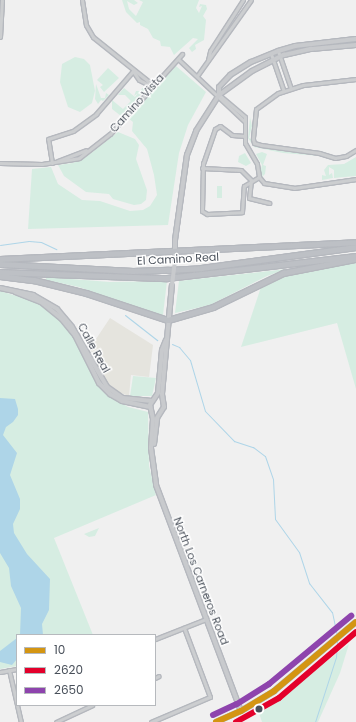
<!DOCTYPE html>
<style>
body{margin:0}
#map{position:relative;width:356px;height:722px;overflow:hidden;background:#f0f0f0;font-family:Poppins,sans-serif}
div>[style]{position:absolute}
.commercial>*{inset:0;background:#e5e4de}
.green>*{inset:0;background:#d6ede2;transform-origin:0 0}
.water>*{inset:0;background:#aed5e8}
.stream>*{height:1px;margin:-0.5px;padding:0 0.5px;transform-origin:0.5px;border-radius:0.5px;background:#aed5e8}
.roads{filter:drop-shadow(1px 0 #b5b8be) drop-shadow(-1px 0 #b5b8be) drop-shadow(0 1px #b5b8be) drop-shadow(0 -1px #b5b8be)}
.minor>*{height:3px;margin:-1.5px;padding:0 1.5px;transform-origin:1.5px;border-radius:1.5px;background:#ccced0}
.major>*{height:4px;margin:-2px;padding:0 2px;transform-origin:2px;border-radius:2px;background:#c8cacd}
.highway>*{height:4.5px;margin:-2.25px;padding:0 2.25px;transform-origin:2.25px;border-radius:2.25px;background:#bdc0c5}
.major-bridge>*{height:4px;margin:-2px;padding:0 2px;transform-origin:2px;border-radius:2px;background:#c8cacd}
.bus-1>*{height:6px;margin:-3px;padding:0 3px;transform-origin:3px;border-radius:3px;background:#d49512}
.bus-2>*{height:6px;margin:-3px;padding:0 3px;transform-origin:3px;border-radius:3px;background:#e4002b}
.bus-3>*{height:6px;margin:-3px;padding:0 3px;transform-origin:3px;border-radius:3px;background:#8e44ad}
.dots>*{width:11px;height:11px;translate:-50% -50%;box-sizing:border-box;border:2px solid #fff;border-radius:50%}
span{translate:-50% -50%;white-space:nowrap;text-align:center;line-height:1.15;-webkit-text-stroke:3px #fff;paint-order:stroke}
.street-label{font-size:11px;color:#49505a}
.legend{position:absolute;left:16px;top:634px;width:140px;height:72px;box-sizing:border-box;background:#fff;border:1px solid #b6b9bd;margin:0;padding:5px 7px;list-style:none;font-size:12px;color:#49505a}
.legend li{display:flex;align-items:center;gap:8px;height:20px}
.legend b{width:20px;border:1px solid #b6b9bd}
</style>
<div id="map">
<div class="commercial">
<i style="clip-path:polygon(110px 318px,153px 345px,149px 377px,131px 375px,129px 396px,118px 392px,102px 378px,90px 348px)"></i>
</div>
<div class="green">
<i style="clip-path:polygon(122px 0,134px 0,138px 3px,134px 5px,127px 1px,129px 9px,136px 16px,143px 2px,139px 0,199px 0,196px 8px,199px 13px,202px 6px,199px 7px,200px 4px,206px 5px,207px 9px,203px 16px,206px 20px,204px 40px,195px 45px,196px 49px,192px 52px,189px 48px,198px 39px,193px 38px,174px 55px,170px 47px,161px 46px,160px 41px,153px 38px,148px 29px,140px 25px,140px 22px,137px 23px,126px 12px)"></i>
<i style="clip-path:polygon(75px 57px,84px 59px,90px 65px,95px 91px,92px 103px,80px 112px,68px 107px,60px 82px,62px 64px)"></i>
<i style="clip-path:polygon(176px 66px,206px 92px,188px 125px,179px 153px,168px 225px,28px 229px,32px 169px,51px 167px,58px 184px,82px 200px,100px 201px,130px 211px,143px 210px,150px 206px,157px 195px,154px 175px,147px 149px,132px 131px,133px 122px,128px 118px)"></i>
<i style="clip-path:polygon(108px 68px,119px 78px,104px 92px,100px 87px,103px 85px,97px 80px)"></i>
<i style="clip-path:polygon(96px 84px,101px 98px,105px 98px,106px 93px,109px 95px,103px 101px,101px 100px,98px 104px,95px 99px)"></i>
<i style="clip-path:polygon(143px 87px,145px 90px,121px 116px,112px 109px,112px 100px,123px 109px,131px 101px,125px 95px,118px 95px,124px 88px,135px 97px,138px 93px,134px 96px,136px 91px,140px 91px,139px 93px)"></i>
<i style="clip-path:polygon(250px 117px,252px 126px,249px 138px,251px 139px,256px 146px,317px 155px,324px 157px,331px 160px,335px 160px,356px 153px,346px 159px,335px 161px,320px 156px,283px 153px,254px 147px,248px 138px)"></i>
<i style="clip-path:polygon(118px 132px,135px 139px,139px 145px,136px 159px,147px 190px,146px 200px,141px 204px,134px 205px,113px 199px,109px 194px,86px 192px,64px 176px,58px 165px,73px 163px,86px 157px)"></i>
<i style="clip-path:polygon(262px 152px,267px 154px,263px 165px,266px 166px,265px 174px,263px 176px,262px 174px,264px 180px,260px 174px,262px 165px,256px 154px)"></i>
<i style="clip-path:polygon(245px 153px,251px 163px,246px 166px,238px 162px,239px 156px)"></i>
<i style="clip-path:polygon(356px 157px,356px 176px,334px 178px,334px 170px,329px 167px,329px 175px,332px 173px,333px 178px,322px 180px,322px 175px,326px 176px,324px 170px,328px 165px,344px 164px)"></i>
<i style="left:222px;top:186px;width:12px;height:5px;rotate:90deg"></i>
<i style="clip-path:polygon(356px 261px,356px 389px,337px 323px,241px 347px,262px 284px,279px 276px)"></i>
<i style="clip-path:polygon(287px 269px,267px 276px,210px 305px,175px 313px,179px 281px)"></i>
<i style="clip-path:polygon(46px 277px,110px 282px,167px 281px,163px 315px,136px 308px,79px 287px,46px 280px)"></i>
<i style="clip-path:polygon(0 291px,40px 303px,56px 315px,72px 335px,103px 391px,128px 407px,148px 412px,149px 466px,156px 495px,54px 538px,93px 635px,17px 635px,17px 666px,0 669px)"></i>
<i style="clip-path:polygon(133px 376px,156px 378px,152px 396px,130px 396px)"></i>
<i style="clip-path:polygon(99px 528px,95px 536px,89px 537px,84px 534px)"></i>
<i style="clip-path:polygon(349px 644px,340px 673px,318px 722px,262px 722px,259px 713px)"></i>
</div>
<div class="water">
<i style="clip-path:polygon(0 398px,15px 399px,18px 409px,18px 415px,13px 422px,6px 427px,3px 435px,17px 453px,10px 475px,20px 499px,20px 509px,13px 524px,14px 533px,27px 554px,50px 579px,49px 610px,42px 624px,43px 635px,20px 635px,21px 608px,11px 586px,9px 568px,0 553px)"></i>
<i style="clip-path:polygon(17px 638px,17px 659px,12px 665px,0 662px,0 651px)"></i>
</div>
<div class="stream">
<i style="left:0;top:245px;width:29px;rotate:-8deg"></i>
<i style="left:29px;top:241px;width:12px;rotate:5deg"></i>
<i style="left:41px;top:242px;width:17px;rotate:25deg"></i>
<i style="left:125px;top:315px;width:41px;rotate:38deg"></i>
<i style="left:172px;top:344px;width:8px;rotate:23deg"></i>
<i style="left:179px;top:347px;width:17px;rotate:50deg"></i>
<i style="left:190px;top:360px;width:53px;rotate:73.6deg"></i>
<i style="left:205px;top:411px;width:42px;rotate:46deg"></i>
<i style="left:234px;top:441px;width:20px;rotate:18deg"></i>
<i style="left:253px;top:447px;width:15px;rotate:37deg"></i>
<i style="left:265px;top:456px;width:24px;rotate:71deg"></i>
<i style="left:273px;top:479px;width:40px;rotate:87.1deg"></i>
<i style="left:275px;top:519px;width:41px;rotate:54deg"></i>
<i style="left:299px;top:552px;width:33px;rotate:72deg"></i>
<i style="left:309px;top:583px;width:37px;rotate:52deg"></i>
<i style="left:332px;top:612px;width:24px;rotate:78deg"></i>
<i style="left:315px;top:722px;width:68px;rotate:-72.1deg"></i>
<i style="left:336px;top:657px;width:16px;rotate:-86deg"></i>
</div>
<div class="roads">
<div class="minor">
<i style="left:82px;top:0;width:25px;rotate:81deg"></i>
<i style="left:86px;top:25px;width:14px;rotate:60deg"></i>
<i style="left:93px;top:37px;width:70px;rotate:38.7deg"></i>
<i style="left:148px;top:81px;width:4px;rotate:76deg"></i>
<i style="left:149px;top:85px;width:11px;rotate:-153deg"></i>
<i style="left:139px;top:80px;width:11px;rotate:-124deg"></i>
<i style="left:0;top:37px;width:37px;rotate:-87deg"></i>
<i style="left:278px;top:51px;width:39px;rotate:71deg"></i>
<i style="left:271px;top:54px;width:39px;rotate:71deg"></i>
<i style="left:178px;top:59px;width:92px;rotate:43.2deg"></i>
<i style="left:208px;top:60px;width:9px;rotate:-77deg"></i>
<i style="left:210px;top:51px;width:61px;rotate:-57.1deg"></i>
<i style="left:197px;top:76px;width:93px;rotate:-54.6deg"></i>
<i style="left:356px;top:79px;width:53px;rotate:173.5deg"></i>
<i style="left:303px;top:85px;width:26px;rotate:162deg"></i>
<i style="left:278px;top:93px;width:27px;rotate:144deg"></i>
<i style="left:256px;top:109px;width:30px;rotate:96deg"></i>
<i style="left:253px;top:139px;width:4px;rotate:76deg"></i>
<i style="left:254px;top:143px;width:7px;rotate:16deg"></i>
<i style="left:261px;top:145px;width:59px;rotate:7.9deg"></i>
<i style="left:319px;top:153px;width:17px;rotate:17deg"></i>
<i style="left:335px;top:158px;width:11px;rotate:-10deg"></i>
<i style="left:346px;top:156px;width:12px;rotate:-31deg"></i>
<i style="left:219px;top:95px;width:34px;rotate:40deg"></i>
<i style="left:245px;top:117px;width:26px;rotate:90deg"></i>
<i style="left:245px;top:143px;width:24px;rotate:60deg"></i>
<i style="left:257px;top:164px;width:13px;rotate:81deg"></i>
<i style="left:259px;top:177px;width:8px;rotate:50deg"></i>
<i style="left:264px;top:183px;width:30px;rotate:9deg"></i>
<i style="left:294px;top:188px;width:63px;rotate:-8.3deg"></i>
<i style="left:245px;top:136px;width:13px;rotate:-176deg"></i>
<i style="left:232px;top:135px;width:15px;rotate:-143deg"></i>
<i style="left:220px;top:126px;width:6px;rotate:149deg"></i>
<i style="left:215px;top:129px;width:36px;rotate:109deg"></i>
<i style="left:203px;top:163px;width:48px;rotate:91.2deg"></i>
<i style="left:202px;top:211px;width:6px;rotate:31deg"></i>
<i style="left:207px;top:214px;width:35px;rotate:-3deg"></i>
<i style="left:242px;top:212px;width:26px;rotate:-86deg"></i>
<i style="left:244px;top:186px;width:17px;rotate:-31deg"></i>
<i style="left:58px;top:161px;width:30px;rotate:-21deg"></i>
<i style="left:0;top:163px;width:42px;rotate:1.4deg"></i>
<i style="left:42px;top:164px;width:37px;rotate:-9deg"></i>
<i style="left:79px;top:158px;width:39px;rotate:-38deg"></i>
<i style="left:110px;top:134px;width:108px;rotate:-48deg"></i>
<i style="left:52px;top:163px;width:24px;rotate:-99deg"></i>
<i style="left:48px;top:139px;width:26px;rotate:-18deg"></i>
<i style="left:73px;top:131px;width:29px;rotate:-36deg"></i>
<i style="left:96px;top:114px;width:57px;rotate:-49.3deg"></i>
<i style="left:202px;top:168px;width:39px;rotate:3deg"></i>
<i style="left:241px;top:170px;width:14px;rotate:45deg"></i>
<i style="left:251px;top:180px;width:18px;rotate:96deg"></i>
<i style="left:249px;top:198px;width:21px;rotate:14deg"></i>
<i style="left:155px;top:639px;width:55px;rotate:-21.4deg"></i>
<i style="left:9px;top:670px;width:35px;rotate:77deg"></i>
<i style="left:0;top:672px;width:17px;rotate:-10deg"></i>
<i style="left:155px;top:678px;width:4px;rotate:-27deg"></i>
<i style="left:17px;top:705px;width:17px;rotate:77deg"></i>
<i style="left:56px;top:722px;width:40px;rotate:-25deg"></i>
<i style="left:151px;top:722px;width:64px;rotate:-23deg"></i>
<i style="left:210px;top:697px;width:74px;rotate:-110.6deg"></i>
</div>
<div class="major">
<i style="left:219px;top:95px;width:8px;rotate:-90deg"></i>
<i style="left:219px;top:87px;width:16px;rotate:-47deg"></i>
<i style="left:230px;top:75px;width:25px;rotate:-32deg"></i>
<i style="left:251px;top:62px;width:29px;rotate:-22deg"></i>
<i style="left:278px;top:51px;width:18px;rotate:-16deg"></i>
<i style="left:295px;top:46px;width:61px;rotate:-6.5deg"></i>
<i style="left:175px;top:259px;width:19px;rotate:-90deg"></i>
<i style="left:175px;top:240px;width:86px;rotate:-82deg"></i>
<i style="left:187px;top:155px;width:26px;rotate:-69deg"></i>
<i style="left:196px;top:131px;width:43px;rotate:-57.4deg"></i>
<i style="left:219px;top:95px;width:41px;rotate:-36deg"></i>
<i style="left:252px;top:71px;width:36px;rotate:-27deg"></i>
<i style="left:284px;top:55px;width:28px;rotate:-13deg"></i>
<i style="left:311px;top:49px;width:45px;rotate:-5.1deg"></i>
<i style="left:0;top:288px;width:34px;rotate:12deg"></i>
<i style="left:33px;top:295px;width:28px;rotate:30deg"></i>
<i style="left:57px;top:309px;width:23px;rotate:50deg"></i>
<i style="left:72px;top:327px;width:69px;rotate:59.7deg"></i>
<i style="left:107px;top:387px;width:19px;rotate:35deg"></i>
<i style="left:123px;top:398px;width:29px;rotate:6deg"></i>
<i style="left:15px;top:292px;width:28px;rotate:21deg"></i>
<i style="left:41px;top:302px;width:26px;rotate:39deg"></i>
<i style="left:61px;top:318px;width:22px;rotate:51deg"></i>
<i style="left:75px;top:335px;width:54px;rotate:63.4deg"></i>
<i style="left:99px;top:383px;width:16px;rotate:45deg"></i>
<i style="left:110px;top:394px;width:14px;rotate:30deg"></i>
<i style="left:122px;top:401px;width:29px;rotate:12deg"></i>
<i style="left:166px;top:340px;width:11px;rotate:112deg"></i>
<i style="left:162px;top:350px;width:43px;rotate:95.3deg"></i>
<i style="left:158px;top:393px;width:14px;rotate:124deg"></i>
<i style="left:150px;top:405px;width:14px;rotate:78deg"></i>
<i style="left:153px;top:419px;width:29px;rotate:94deg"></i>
<i style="left:151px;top:448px;width:37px;rotate:82deg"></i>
<i style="left:156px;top:485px;width:241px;rotate:69.4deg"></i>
<i style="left:154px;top:444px;width:26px;rotate:-83deg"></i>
<i style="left:157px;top:418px;width:13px;rotate:-58deg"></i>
<i style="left:164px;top:407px;width:13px;rotate:-99deg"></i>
<i style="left:162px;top:394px;width:109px;rotate:-84.8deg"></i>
<i style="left:216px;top:722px;width:27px;rotate:-24deg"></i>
<i style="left:241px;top:711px;width:39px;rotate:-31deg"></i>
<i style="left:274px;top:691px;width:107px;rotate:-40.1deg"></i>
</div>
<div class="highway">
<i style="left:0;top:259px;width:356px;rotate:-2.7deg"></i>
<i style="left:0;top:264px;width:133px;rotate:3deg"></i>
<i style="left:133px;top:271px;width:35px;rotate:-2deg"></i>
<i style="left:168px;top:270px;width:33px;rotate:-3deg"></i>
<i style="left:201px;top:268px;width:156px;rotate:-7.7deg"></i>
<i style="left:0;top:272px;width:167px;rotate:2.1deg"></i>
<i style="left:167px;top:278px;width:190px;rotate:-6.6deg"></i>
<i style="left:0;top:276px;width:34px;rotate:7deg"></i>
<i style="left:34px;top:280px;width:54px;rotate:14deg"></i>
<i style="left:86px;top:293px;width:86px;rotate:18.2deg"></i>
<i style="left:168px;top:320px;width:47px;rotate:-16.1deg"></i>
<i style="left:213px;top:307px;width:78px;rotate:-25.9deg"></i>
<i style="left:283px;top:273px;width:74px;rotate:-10.9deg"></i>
</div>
</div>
<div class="major-bridge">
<i style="left:172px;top:285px;width:26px;rotate:-83deg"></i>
</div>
<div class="bus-1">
<i style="left:216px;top:722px;width:27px;rotate:-24deg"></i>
<i style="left:241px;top:711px;width:39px;rotate:-31deg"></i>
<i style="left:274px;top:691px;width:107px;rotate:-40.1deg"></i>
</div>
<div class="bus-2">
<i style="left:236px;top:722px;width:49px;rotate:-29.2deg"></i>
<i style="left:279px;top:698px;width:101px;rotate:-40.6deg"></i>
</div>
<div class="bus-3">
<i style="left:213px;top:715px;width:26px;rotate:-25deg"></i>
<i style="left:237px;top:704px;width:38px;rotate:-32deg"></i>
<i style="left:269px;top:684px;width:107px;rotate:-39.7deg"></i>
</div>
<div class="dots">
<i style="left:259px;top:709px;background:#49505a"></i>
</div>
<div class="street-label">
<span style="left:137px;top:103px;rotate:-48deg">Camino Vista</span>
<span style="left:178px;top:259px;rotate:-3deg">El Camino Real</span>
<span style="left:94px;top:348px;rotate:61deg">Calle Real</span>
<span style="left:201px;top:581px;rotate:69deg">North Los Carneros Road</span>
</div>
<ul class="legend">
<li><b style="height:5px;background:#d49512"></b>10</li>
<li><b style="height:5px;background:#e4002b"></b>2620</li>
<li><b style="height:5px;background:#8e44ad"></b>2650</li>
</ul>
</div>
